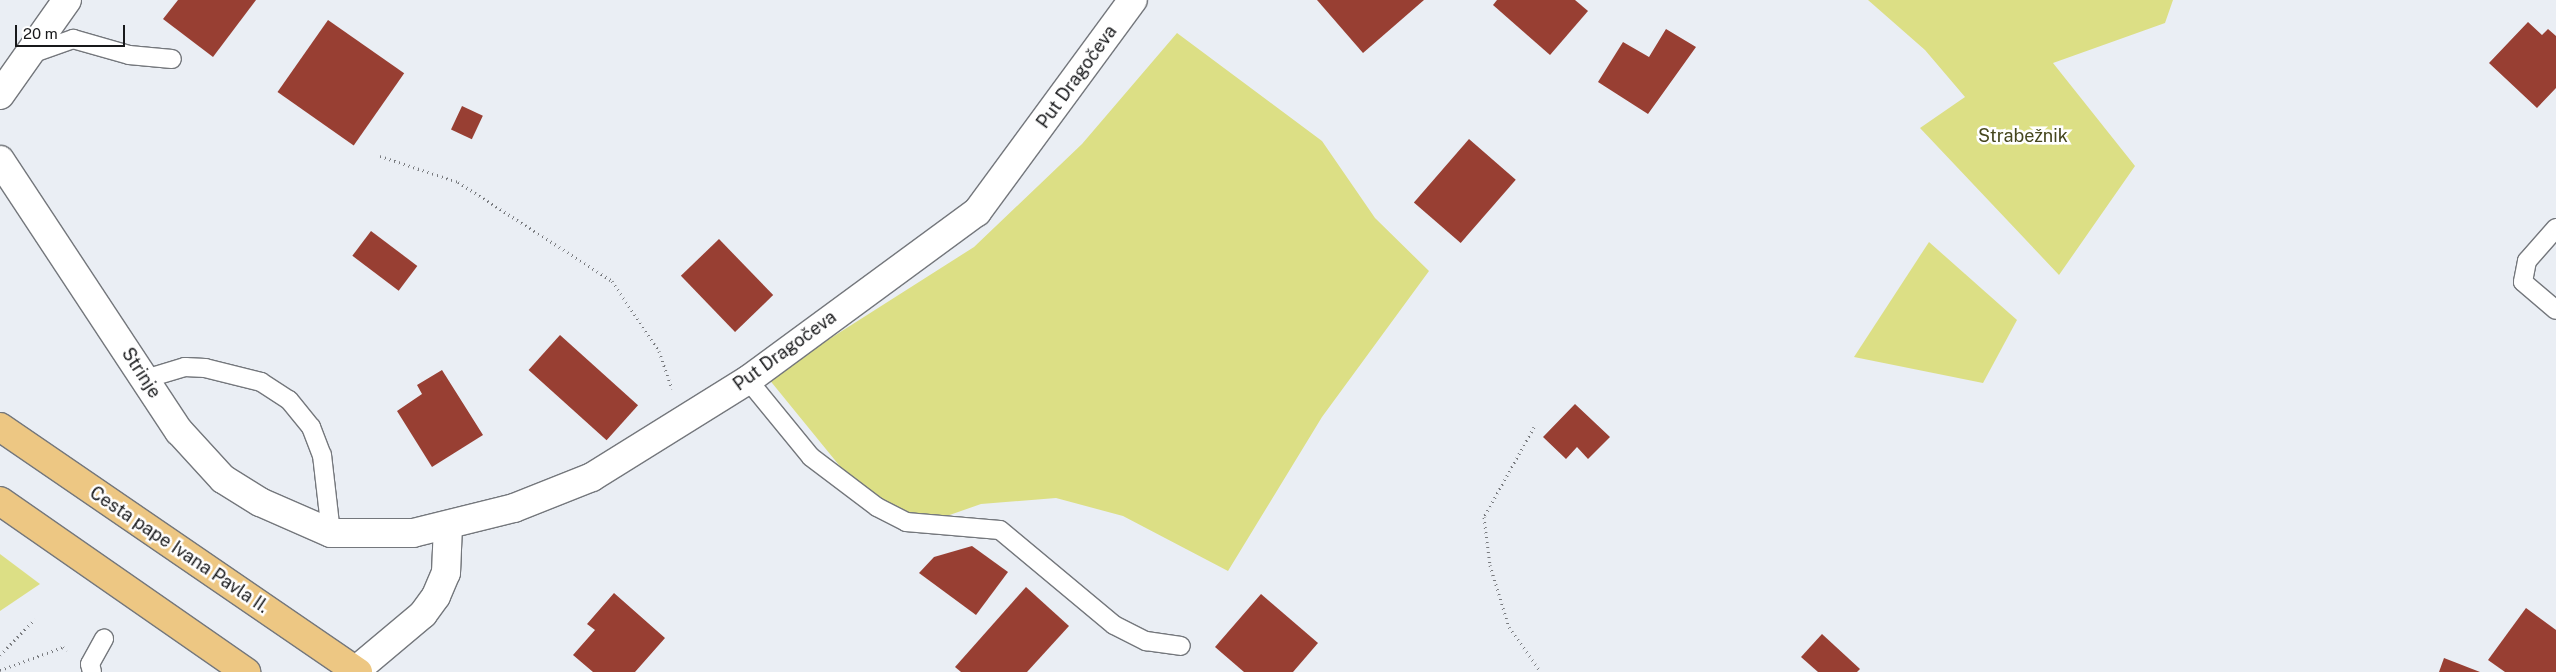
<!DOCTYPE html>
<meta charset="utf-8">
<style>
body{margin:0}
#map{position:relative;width:2556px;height:672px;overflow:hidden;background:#eaeef4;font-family:"Public Sans",sans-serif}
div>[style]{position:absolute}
.green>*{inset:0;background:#dcdf85}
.building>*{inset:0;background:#983f33;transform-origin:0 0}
.path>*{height:3px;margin-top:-1.5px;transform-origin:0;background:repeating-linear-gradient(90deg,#797b7f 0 1px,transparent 0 5px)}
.roads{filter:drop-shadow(1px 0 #74777c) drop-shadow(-1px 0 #74777c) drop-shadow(0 1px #74777c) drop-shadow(0 -1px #74777c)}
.service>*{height:18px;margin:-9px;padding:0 9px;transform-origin:9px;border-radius:9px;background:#fff}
.minor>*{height:28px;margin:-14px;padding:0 14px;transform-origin:14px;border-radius:14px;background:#fff}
.primary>*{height:28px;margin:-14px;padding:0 14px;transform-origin:14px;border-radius:14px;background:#edc783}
span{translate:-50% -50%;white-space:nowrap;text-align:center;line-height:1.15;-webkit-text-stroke:5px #fff;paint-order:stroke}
.street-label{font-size:18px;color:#18191b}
.park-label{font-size:18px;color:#46471e}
.scale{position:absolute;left:15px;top:25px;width:110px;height:22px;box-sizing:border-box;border:2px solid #18191b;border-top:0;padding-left:6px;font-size:15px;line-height:18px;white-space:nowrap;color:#18191b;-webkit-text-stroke:4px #fff;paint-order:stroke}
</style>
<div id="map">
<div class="green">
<i style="clip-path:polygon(1868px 0,2173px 0,2165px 23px,2053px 63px,2135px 166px,2059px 275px,1920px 128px,1965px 97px,1925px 50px)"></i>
<i style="clip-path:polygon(1177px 33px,1322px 141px,1375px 218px,1429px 271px,1322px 417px,1228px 571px,1123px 516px,1056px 498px,981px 504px,941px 518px,912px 517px,856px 486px,768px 378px,974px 247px,1082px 144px)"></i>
<i style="clip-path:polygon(1929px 242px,2017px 320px,1983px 383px,1854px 357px)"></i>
<i style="clip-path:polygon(0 554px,40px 584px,0 611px)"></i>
</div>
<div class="building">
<i style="clip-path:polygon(178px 0,256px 0,213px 57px,163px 19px)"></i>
<i style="clip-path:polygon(1317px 0,1424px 0,1363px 53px)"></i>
<i style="clip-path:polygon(1497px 0,1575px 0,1588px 11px,1550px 55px,1493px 5px)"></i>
<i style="left:328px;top:20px;width:93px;height:88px;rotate:35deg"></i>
<i style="clip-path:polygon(2528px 22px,2542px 35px,2548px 29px,2556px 36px,2556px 88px,2537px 108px,2489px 63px)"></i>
<i style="clip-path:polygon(1666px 29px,1696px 47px,1648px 114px,1598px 82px,1623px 42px,1649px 57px)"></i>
<i style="left:462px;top:106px;width:23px;height:26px;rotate:25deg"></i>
<i style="left:1469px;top:139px;width:62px;height:84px;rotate:41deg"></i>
<i style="left:371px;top:231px;width:58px;height:31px;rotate:37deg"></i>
<i style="left:719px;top:239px;width:78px;height:53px;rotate:46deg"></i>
<i style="left:560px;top:335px;width:105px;height:47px;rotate:42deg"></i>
<i style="clip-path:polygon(442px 370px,483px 435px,432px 467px,397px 411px,422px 394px,417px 385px)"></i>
<i style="clip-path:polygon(1575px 404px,1610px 437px,1588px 459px,1577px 447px,1566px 459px,1543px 437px)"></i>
<i style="clip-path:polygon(972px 546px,1008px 572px,976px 615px,919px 573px,934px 557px)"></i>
<i style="clip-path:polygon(1026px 587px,1069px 626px,1027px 672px,961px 672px,955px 667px)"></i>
<i style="clip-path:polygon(614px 593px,665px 638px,635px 672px,593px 672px,573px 655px,595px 630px,587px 624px)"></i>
<i style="clip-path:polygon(1261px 594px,1318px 643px,1293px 672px,1244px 672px,1215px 647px)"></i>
<i style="clip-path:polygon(2526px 608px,2556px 630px,2556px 672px,2505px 672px,2488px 660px)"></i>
<i style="clip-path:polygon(1822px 634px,1860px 669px,1857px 672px,1818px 672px,1801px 657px)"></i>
<i style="clip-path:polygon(2444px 658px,2480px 672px,2439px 672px)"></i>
</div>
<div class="path">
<i style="left:380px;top:156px;width:82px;rotate:18.4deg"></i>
<i style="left:458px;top:182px;width:183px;rotate:32.7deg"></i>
<i style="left:612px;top:281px;width:84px;rotate:56.1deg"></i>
<i style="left:659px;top:351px;width:40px;rotate:71.1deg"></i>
<i style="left:1534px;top:427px;width:103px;rotate:119.1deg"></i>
<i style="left:1484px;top:517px;width:48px;rotate:82.9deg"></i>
<i style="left:1490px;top:565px;width:65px;rotate:73deg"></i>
<i style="left:1509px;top:627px;width:55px;rotate:54.6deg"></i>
<i style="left:0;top:655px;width:50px;rotate:-45.8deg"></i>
<i style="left:0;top:670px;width:67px;rotate:-20.1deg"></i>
<i style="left:63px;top:647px;width:5px;rotate:37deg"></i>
</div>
<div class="roads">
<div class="service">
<i style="left:28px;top:55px;width:48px;rotate:-19.6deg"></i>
<i style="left:73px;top:39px;width:58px;rotate:15.9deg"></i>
<i style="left:129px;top:55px;width:43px;rotate:5.3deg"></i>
<i style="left:2556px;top:228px;width:44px;rotate:131.3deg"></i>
<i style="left:2527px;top:261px;width:21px;rotate:101deg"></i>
<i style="left:2523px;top:282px;width:43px;rotate:40.3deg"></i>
<i style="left:145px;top:379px;width:42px;rotate:-16.7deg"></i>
<i style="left:185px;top:367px;width:20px;rotate:3deg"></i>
<i style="left:205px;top:368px;width:58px;rotate:14deg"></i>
<i style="left:261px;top:382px;width:33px;rotate:33deg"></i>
<i style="left:289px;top:400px;width:35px;rotate:51deg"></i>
<i style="left:311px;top:427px;width:30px;rotate:69deg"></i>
<i style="left:322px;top:455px;width:79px;rotate:83.4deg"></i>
<i style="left:748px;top:380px;width:99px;rotate:50.7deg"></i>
<i style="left:811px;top:457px;width:83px;rotate:37.1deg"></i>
<i style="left:877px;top:507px;width:33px;rotate:27deg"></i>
<i style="left:906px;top:522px;width:94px;rotate:4.9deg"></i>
<i style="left:1000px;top:530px;width:148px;rotate:39.8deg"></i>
<i style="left:1114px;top:625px;width:36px;rotate:27deg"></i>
<i style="left:1146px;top:641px;width:35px;rotate:8deg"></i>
<i style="left:92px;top:672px;width:8px;rotate:-104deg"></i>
<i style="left:90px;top:664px;width:29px;rotate:-61deg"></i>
</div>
<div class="minor">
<i style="left:0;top:95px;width:116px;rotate:-54.8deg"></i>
<i style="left:0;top:160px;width:325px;rotate:56.6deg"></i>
<i style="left:179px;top:431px;width:65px;rotate:47.5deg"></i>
<i style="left:223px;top:479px;width:44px;rotate:31.9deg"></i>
<i style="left:260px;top:502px;width:77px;rotate:23.6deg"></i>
<i style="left:331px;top:533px;width:82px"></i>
<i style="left:413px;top:533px;width:104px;rotate:-13.9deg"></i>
<i style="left:514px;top:508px;width:84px;rotate:-21.7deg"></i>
<i style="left:592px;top:477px;width:184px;rotate:-31.9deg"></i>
<i style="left:748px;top:380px;width:284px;rotate:-36.3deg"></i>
<i style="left:977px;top:212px;width:263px;rotate:-53.7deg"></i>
<i style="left:354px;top:672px;width:90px;rotate:-40deg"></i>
<i style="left:423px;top:614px;width:22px;rotate:-54deg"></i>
<i style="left:436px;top:596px;width:25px;rotate:-67deg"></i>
<i style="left:446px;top:573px;width:47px;rotate:-87.6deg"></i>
</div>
<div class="primary">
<i style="left:0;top:427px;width:434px;rotate:34.4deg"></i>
<i style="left:0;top:501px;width:300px;rotate:34.8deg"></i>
</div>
</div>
<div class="street-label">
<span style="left:1077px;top:77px;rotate:-54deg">Put Dragočeva</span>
<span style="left:785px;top:351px;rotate:-36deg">Put Dragočeva</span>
<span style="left:141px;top:373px;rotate:57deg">Strinje</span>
<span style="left:179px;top:550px;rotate:34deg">Cesta pape Ivana Pavla II.</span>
</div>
<div class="park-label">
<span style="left:2023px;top:136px">Strabežnik</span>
</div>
<div class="scale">20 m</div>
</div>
